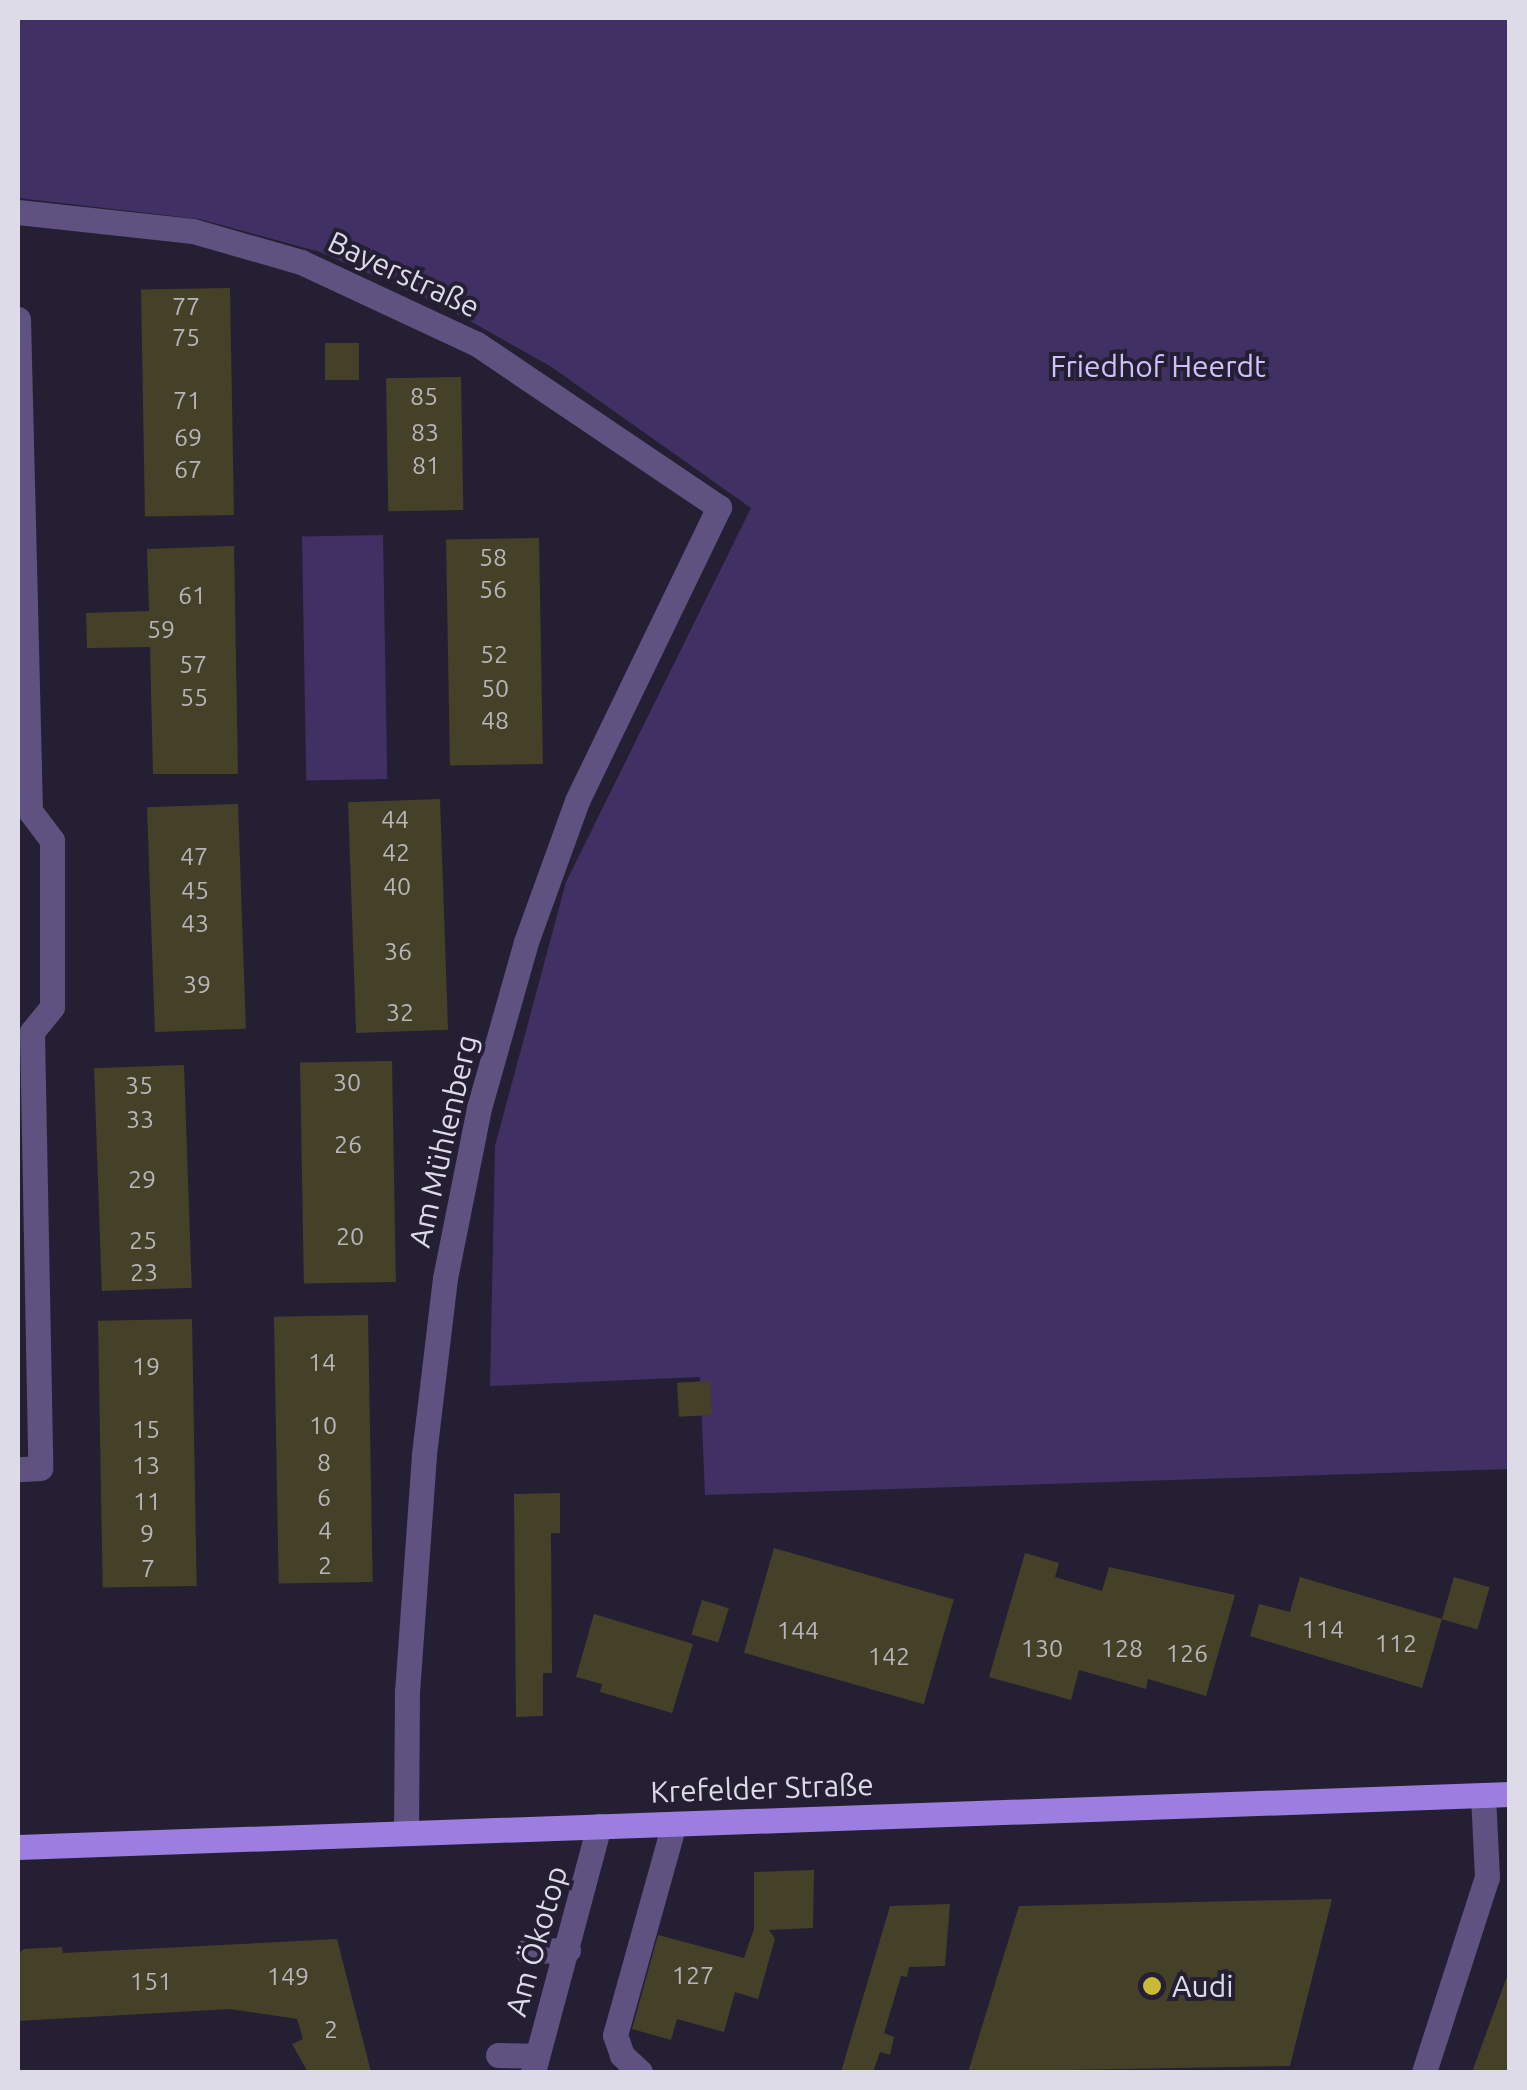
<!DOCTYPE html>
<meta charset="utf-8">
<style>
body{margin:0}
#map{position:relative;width:1527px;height:2090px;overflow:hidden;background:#241f33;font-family:Ubuntu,sans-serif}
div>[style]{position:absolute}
.green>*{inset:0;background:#413064;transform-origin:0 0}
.building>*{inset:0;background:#454129;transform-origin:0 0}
.minor>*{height:25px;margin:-12.5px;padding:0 12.5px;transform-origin:12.5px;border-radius:12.5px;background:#5f5281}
.major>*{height:25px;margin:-12.5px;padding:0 12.5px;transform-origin:12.5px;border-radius:12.5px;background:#9c7ee0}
.dots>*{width:28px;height:28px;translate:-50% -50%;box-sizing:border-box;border:5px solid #241f33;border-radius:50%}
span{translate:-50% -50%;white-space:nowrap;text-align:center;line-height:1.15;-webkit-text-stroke:8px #241f33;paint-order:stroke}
.number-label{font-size:25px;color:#b8b4b9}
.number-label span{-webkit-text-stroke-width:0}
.street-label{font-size:30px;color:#dedbe9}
.park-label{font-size:30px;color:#d0c1fc}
.poi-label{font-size:30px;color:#dedbe9}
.left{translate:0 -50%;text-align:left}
.frame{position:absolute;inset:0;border:20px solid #dedbe9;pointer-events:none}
</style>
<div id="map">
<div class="green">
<i style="clip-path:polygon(18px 18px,1509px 18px,1509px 1469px,705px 1495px,700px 1377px,490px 1386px,495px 1146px,566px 882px,751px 508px,550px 366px,445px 307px,320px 252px,199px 219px,18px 198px)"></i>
<i style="left:383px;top:535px;width:244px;height:81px;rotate:89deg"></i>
</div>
<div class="building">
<i style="left:230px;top:288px;width:227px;height:89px;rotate:89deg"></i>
<i style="left:359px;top:343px;width:37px;height:34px;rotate:90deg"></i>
<i style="left:461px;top:377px;width:133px;height:75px;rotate:89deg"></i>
<i style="left:539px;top:538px;width:226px;height:93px;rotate:89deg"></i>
<i style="clip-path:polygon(234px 546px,238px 774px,153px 774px,150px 647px,87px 648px,86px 613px,149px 611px,147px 549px)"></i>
<i style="left:440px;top:799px;width:231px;height:92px;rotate:88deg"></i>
<i style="left:238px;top:804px;width:225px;height:91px;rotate:88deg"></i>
<i style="left:392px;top:1061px;width:221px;height:92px;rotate:89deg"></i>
<i style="left:184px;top:1065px;width:223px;height:90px;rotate:88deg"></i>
<i style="left:368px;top:1315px;width:267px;height:94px;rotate:89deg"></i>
<i style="left:192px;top:1319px;width:267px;height:94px;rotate:89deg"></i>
<i style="left:710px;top:1381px;width:34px;height:33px;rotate:87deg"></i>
<i style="clip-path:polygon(560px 1493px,560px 1533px,551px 1533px,552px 1673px,543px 1673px,543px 1716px,516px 1717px,514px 1494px)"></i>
<i style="left:774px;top:1548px;width:187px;height:109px;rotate:16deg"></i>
<i style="clip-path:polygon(1025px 1553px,1059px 1563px,1055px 1577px,1102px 1591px,1109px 1567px,1235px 1595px,1206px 1696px,1148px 1679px,1146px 1689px,1079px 1670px,1071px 1700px,989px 1677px)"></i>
<i style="clip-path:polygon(1300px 1577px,1442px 1619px,1422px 1688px,1250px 1636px,1259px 1604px,1290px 1612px)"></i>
<i style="left:1454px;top:1577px;width:37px;height:44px;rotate:16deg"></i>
<i style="left:702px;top:1600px;width:28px;height:36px;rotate:17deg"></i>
<i style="clip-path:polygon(594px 1614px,693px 1644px,672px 1713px,600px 1692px,602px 1684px,576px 1677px)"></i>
<i style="clip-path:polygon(814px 1870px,813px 1928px,769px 1930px,775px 1939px,758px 1999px,735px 1992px,724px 2032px,677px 2019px,671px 2040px,632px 2029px,658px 1935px,744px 1958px,754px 1929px,754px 1872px)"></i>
<i style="clip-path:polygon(1332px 1899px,1290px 2066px,968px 2072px,1019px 1906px)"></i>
<i style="clip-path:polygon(950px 1904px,945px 1966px,909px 1967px,907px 1977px,901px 1976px,884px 2033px,894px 2037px,890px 2055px,880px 2052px,873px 2072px,841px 2072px,890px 1906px)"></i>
<i style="clip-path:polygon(337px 1939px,371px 2072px,308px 2072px,292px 2044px,303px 2039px,297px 2019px,230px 2009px,18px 2021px,18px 1954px,24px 1949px,62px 1947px,63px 1953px)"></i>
<i style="clip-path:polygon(1509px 1971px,1510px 2072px,1472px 2072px)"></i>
</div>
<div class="minor">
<i style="left:18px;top:212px;width:176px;rotate:6.2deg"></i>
<i style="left:193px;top:231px;width:112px;rotate:16deg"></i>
<i style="left:301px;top:262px;width:194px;rotate:25deg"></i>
<i style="left:477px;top:344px;width:292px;rotate:34deg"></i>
<i style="left:719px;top:507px;width:326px;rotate:115.8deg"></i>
<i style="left:577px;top:801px;width:150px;rotate:109.9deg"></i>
<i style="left:526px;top:942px;width:173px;rotate:105.8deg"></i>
<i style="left:479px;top:1108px;width:173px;rotate:101.3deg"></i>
<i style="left:445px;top:1278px;width:178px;rotate:96.8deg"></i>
<i style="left:424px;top:1455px;width:237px;rotate:94.1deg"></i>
<i style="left:407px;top:1691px;width:142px;rotate:90.4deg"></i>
<i style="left:18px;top:319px;width:492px;rotate:88.6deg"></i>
<i style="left:30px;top:811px;width:36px;rotate:53deg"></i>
<i style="left:52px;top:840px;width:167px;rotate:90deg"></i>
<i style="left:52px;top:1007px;width:32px;rotate:129deg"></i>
<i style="left:32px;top:1032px;width:436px;rotate:88.9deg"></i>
<i style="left:40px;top:1468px;width:22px;rotate:177deg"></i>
<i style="left:527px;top:1951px;width:41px;rotate:-1.4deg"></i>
<i style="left:498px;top:2055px;width:39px;rotate:1deg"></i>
<i style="left:533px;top:2072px;width:255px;rotate:-75deg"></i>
<i style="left:640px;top:2072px;width:25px;rotate:-137deg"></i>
<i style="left:622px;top:2055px;width:21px;rotate:-109deg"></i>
<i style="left:615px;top:2035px;width:219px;rotate:-74.4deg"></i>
<i style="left:1424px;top:2072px;width:205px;rotate:-72.1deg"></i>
<i style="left:1487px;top:1877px;width:82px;rotate:-92.8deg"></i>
</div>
<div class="major">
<i style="left:18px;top:1847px;width:1493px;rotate:-2.03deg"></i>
</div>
<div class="dots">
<i style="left:1152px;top:1986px;background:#cbb939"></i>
</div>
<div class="number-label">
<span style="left:186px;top:306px">77</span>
<span style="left:186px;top:337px">75</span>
<span style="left:424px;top:396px">85</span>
<span style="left:187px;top:400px">71</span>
<span style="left:425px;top:432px">83</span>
<span style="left:188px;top:437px">69</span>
<span style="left:426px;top:465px">81</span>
<span style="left:188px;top:469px">67</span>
<span style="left:493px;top:557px">58</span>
<span style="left:493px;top:589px">56</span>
<span style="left:192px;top:595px">61</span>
<span style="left:161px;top:629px">59</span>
<span style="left:494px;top:654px">52</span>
<span style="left:193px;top:664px">57</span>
<span style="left:495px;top:688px">50</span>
<span style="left:194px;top:697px">55</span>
<span style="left:495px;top:720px">48</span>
<span style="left:395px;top:819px">44</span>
<span style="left:396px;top:852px">42</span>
<span style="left:194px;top:856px">47</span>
<span style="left:397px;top:886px">40</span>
<span style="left:195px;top:890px">45</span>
<span style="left:195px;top:923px">43</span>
<span style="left:398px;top:951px">36</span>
<span style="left:197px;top:984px">39</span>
<span style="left:400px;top:1012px">32</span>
<span style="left:347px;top:1082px">30</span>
<span style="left:139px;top:1085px">35</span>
<span style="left:140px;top:1119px">33</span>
<span style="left:348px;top:1144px">26</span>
<span style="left:142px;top:1179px">29</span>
<span style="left:350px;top:1236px">20</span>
<span style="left:143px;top:1240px">25</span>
<span style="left:144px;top:1272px">23</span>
<span style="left:322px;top:1362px">14</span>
<span style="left:146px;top:1366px">19</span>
<span style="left:323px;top:1425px">10</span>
<span style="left:146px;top:1429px">15</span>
<span style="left:324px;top:1462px">8</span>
<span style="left:146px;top:1465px">13</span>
<span style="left:324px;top:1497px">6</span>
<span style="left:147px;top:1501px">11</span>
<span style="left:325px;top:1530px">4</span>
<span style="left:147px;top:1533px">9</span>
<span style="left:325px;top:1565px">2</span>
<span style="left:148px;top:1568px">7</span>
<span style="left:1323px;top:1629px">114</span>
<span style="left:798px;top:1630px">144</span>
<span style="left:1396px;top:1643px">112</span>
<span style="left:1042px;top:1648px">130</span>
<span style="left:1122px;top:1648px">128</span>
<span style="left:1187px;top:1653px">126</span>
<span style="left:889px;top:1656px">142</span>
<span style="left:693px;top:1975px">127</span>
<span style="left:288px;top:1976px">149</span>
<span style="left:151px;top:1981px">151</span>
<span style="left:331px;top:2029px">2</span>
</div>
<div class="street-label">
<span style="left:404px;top:274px;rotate:25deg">Bayerstraße</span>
<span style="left:443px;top:1141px;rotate:-77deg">Am Mühlenberg</span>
<span style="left:762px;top:1788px;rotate:-2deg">Krefelder Straße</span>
<span style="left:536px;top:1941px;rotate:-74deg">Am Ökotop</span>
</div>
<div class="park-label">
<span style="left:1158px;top:366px">Friedhof Heerdt</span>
</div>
<div class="poi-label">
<span class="left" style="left:1172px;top:1986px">Audi</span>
</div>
<div class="frame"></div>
</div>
